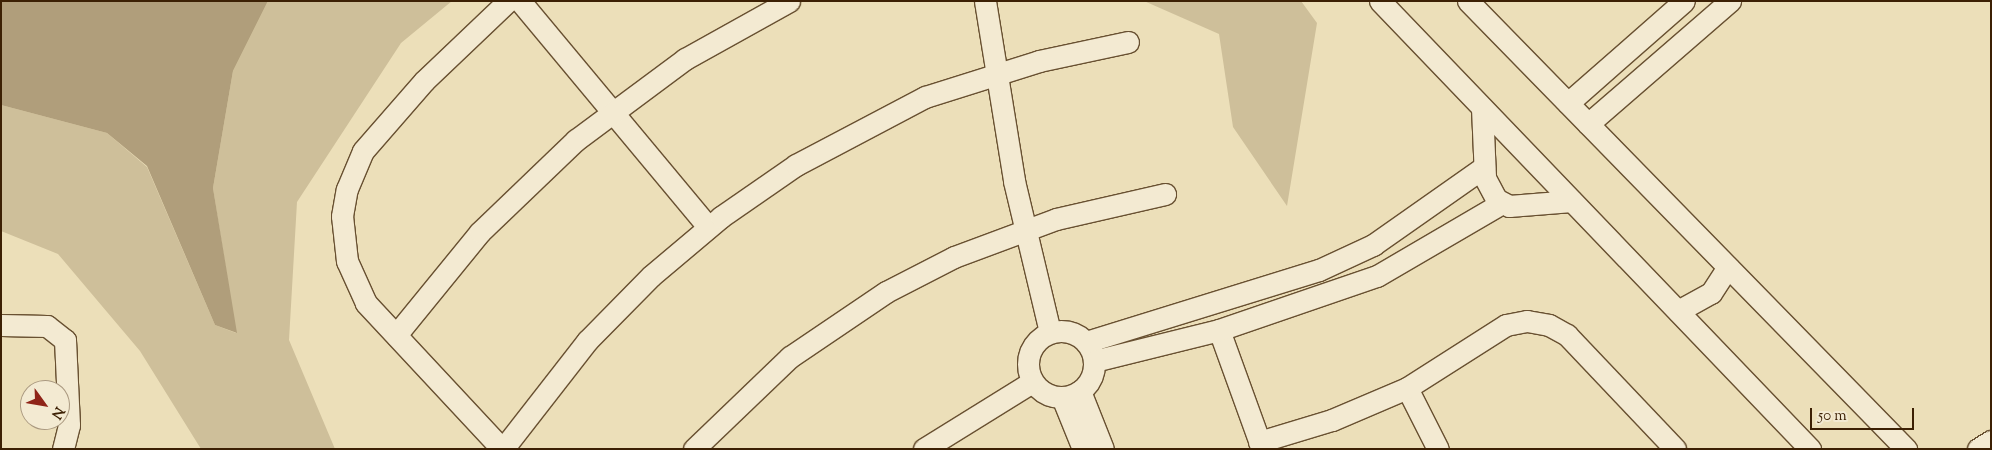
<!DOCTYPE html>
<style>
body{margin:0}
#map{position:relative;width:1992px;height:450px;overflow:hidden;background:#ecdfb9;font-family:"Sorts Mill Goudy",serif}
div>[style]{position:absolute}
.green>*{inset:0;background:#cebf9a}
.water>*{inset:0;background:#b09e7b}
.roads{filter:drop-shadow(1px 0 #685031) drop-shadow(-1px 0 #685031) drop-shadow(0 1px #685031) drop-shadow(0 -1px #685031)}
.minor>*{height:21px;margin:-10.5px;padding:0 10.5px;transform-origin:10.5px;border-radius:10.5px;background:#f3ead2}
.minor>.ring{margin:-10.5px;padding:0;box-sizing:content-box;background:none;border:21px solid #f3ead2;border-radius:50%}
span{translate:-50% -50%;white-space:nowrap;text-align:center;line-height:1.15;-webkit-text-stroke:4px #f3ead2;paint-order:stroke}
.frame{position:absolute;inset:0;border:2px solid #3c2004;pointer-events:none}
.north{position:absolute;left:20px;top:380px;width:50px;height:50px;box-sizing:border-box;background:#f3ead2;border:1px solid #aa9980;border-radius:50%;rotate:122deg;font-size:14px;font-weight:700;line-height:20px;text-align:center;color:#3c2004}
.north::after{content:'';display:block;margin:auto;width:18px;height:22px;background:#8f2418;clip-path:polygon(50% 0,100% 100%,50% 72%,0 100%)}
.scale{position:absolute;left:1810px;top:408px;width:104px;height:22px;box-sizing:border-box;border:2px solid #3c2004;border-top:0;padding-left:6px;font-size:15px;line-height:18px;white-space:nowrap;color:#3c2004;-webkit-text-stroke:4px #f3ead2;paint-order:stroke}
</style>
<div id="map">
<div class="green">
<i style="clip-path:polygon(268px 1px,452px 1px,401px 43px,297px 202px,289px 340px,335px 449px,201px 449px,140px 351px,58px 254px,1px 231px,1px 105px,107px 133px,147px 167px,215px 325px,236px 333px,213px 188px,233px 71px)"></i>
<i style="clip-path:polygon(1144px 1px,1301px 1px,1317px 23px,1287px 206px,1233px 127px,1219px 34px)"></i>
</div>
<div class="water">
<i style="clip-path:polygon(1px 1px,268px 1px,233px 71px,213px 188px,237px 333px,215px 325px,147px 166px,107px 133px,1px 105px)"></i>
</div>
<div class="roads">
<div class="minor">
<i style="left:520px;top:1px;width:294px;rotate:50.2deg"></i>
<i style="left:985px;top:1px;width:182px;rotate:80.8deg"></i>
<i style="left:1014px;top:181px;width:155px;rotate:76.6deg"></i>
<i style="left:1380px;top:1px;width:621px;rotate:46.17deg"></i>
<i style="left:1468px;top:1px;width:627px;rotate:45.65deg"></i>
<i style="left:1568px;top:103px;width:154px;rotate:-41.3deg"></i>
<i style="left:1482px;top:108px;width:70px;rotate:87.5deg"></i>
<i style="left:1485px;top:178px;width:24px;rotate:62deg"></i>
<i style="left:1496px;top:199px;width:15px;rotate:28deg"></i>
<i style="left:1509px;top:206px;width:63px;rotate:-4.5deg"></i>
<i style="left:1588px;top:124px;width:188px;rotate:-40.9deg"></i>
<i style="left:1678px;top:311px;width:38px;rotate:-29deg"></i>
<i style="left:1711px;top:293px;width:31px;rotate:-57deg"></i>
<i style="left:1px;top:325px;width:46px;rotate:1.2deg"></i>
<i style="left:47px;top:326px;width:23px;rotate:38deg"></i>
<i style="left:65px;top:340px;width:85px;rotate:87.3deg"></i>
<i style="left:69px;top:425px;width:25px;rotate:104deg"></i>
<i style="left:1219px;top:330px;width:127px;rotate:70.1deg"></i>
<i class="ring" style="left:1028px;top:331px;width:45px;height:45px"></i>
<i style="left:396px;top:335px;width:133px;rotate:-50.8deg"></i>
<i style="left:480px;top:232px;width:133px;rotate:-43.8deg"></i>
<i style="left:576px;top:140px;width:136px;rotate:-36.6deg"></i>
<i style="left:685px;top:59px;width:119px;rotate:-29.1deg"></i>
<i style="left:1086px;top:342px;width:244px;rotate:-17.2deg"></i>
<i style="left:1319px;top:270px;width:60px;rotate:-24.8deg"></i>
<i style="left:1373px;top:245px;width:136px;rotate:-35.1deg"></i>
<i style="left:1094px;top:361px;width:129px;rotate:-13.9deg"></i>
<i style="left:1219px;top:330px;width:167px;rotate:-18.9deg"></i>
<i style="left:1377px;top:276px;width:145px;rotate:-30.3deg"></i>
<i style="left:1407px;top:388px;width:68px;rotate:63.1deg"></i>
<i style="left:1080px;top:391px;width:62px;rotate:68.4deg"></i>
<i style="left:1062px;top:397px;width:56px;rotate:68deg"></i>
<i style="left:1259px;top:442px;width:76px;rotate:-16.8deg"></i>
<i style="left:1332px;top:420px;width:82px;rotate:-23.1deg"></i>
<i style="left:1407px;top:388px;width:117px;rotate:-32.5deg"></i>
<i style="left:1506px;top:325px;width:21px;rotate:-11deg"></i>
<i style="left:1527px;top:321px;width:22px;rotate:10deg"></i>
<i style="left:1549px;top:325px;width:21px;rotate:29deg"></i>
<i style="left:1567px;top:335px;width:157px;rotate:46.5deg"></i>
<i style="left:502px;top:449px;width:200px;rotate:-133deg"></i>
<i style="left:366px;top:303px;width:46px;rotate:-114.3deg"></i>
<i style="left:347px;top:261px;width:45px;rotate:-96.3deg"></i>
<i style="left:342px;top:216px;width:27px;rotate:-80deg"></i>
<i style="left:347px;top:189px;width:41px;rotate:-67.2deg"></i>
<i style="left:363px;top:151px;width:93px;rotate:-48.9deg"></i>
<i style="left:424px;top:81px;width:116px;rotate:-43.6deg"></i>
<i style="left:503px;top:449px;width:137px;rotate:-52.1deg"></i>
<i style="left:587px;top:341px;width:91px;rotate:-45.4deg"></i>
<i style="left:651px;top:276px;width:92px;rotate:-40.1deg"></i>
<i style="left:721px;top:217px;width:91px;rotate:-34.7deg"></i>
<i style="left:796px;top:165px;width:146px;rotate:-27.8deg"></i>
<i style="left:925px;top:97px;width:120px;rotate:-17.5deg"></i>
<i style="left:1039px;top:61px;width:91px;rotate:-12.1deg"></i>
<i style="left:694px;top:449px;width:133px;rotate:-43.8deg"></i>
<i style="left:790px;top:357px;width:116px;rotate:-34.1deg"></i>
<i style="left:886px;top:292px;width:76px;rotate:-27.2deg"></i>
<i style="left:954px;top:257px;width:109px;rotate:-20.4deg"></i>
<i style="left:1056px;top:219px;width:112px;rotate:-12.9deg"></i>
<i style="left:924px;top:449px;width:127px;rotate:-31.8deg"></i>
<i style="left:1978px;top:449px;width:15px;rotate:-32deg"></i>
</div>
</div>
<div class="frame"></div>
<div class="north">N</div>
<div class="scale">50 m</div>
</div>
